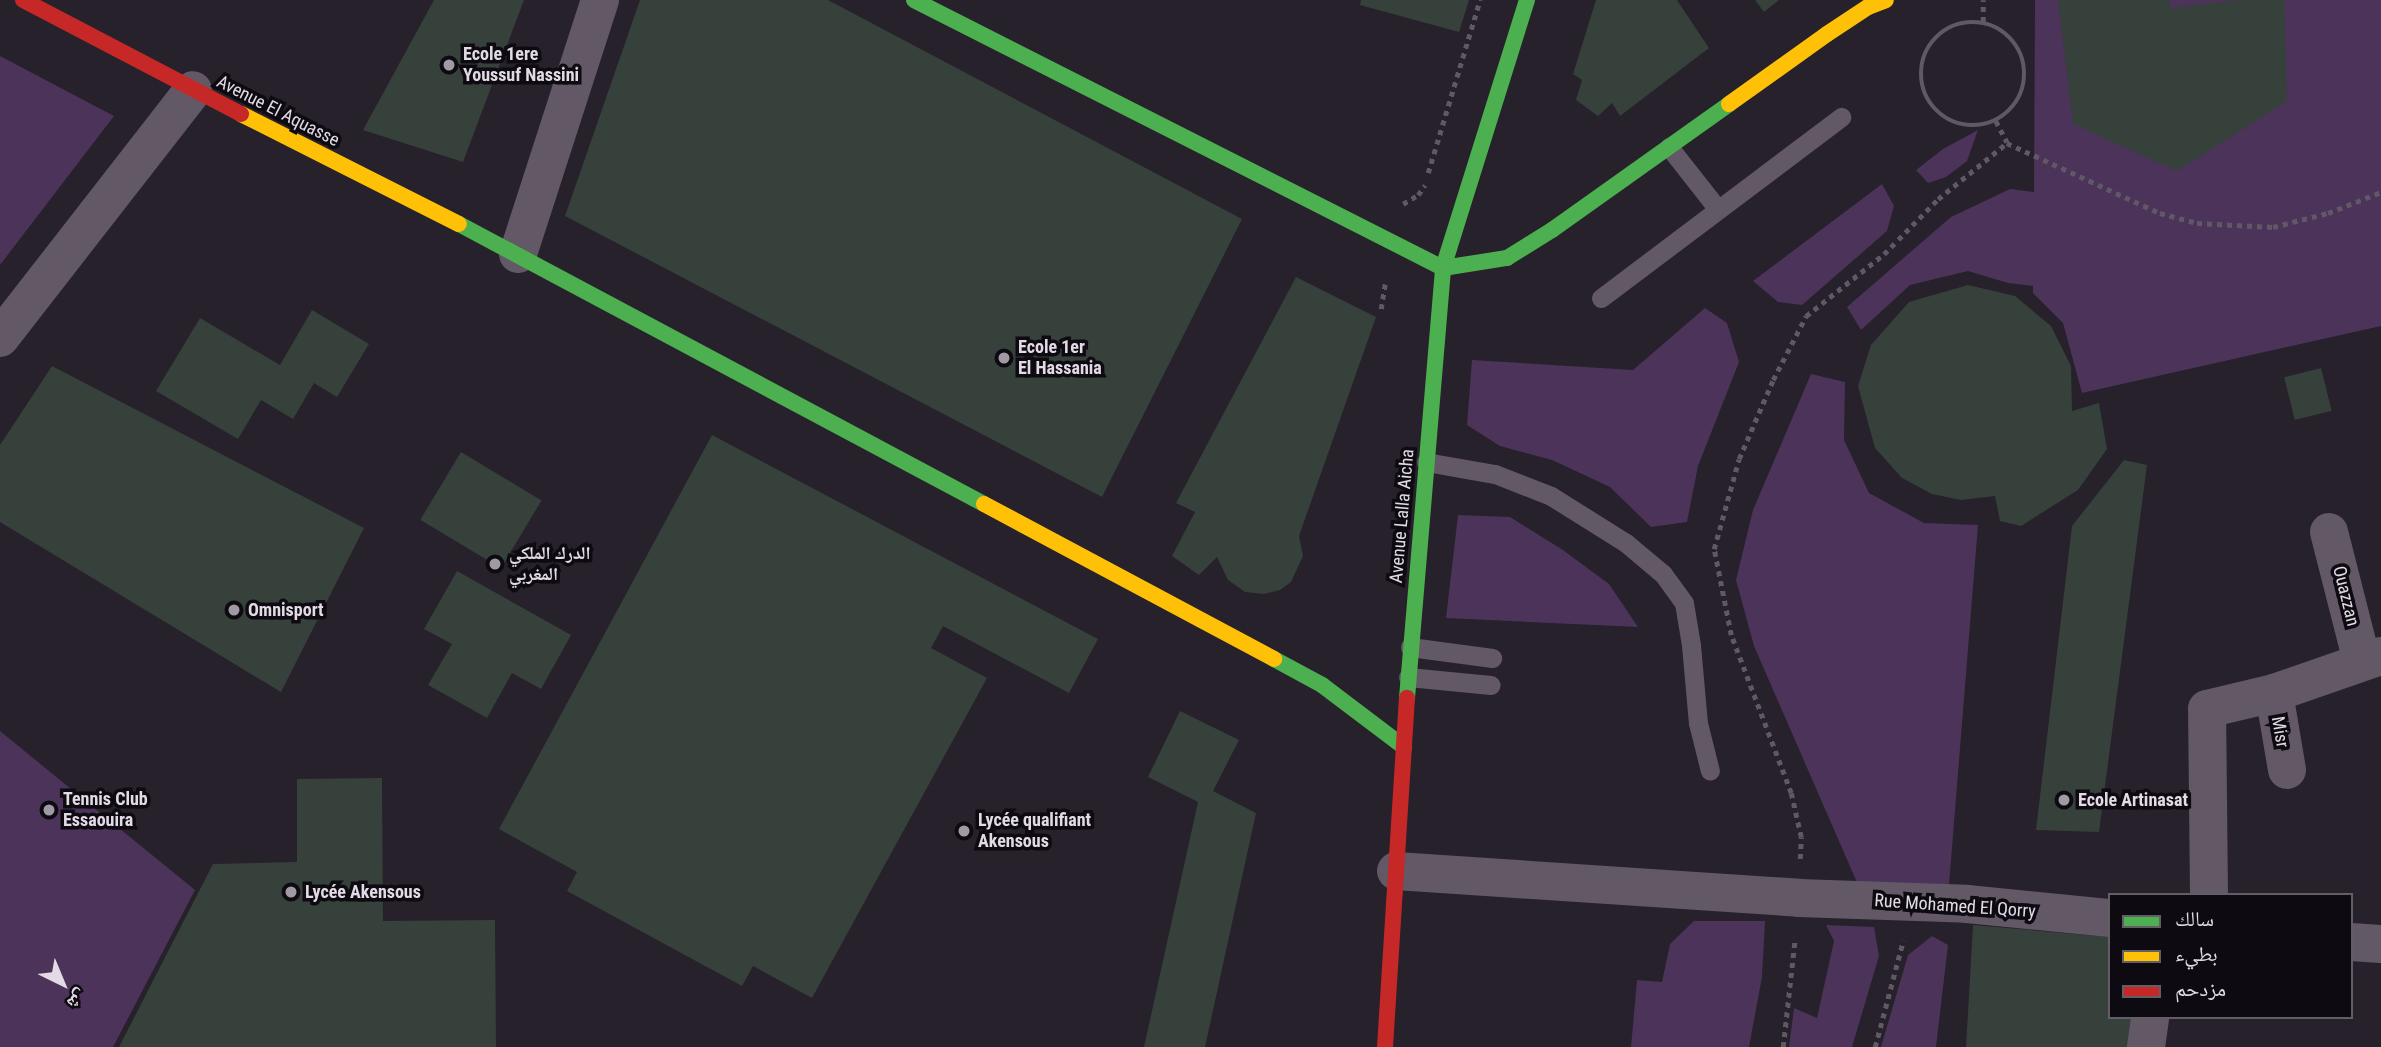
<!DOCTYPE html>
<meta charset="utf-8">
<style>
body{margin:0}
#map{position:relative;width:2381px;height:1047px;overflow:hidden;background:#26212a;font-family:"Roboto Condensed","Noto Naskh Arabic",sans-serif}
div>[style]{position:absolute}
.green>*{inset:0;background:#4c335a}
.building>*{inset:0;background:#35413a;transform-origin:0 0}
.path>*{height:4.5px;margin-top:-2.25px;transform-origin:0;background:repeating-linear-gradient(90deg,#605865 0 5px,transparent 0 10px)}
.path>.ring{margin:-2.25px;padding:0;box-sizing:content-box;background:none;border:4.5px solid #605865;border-radius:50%}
.lane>*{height:19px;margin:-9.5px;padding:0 9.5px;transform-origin:9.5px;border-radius:9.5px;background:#625866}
.street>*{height:38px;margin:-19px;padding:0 19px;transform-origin:19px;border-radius:19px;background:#625866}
.fast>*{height:16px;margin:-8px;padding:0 8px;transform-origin:8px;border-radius:8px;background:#4caf50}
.slow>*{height:16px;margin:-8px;padding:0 8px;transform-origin:8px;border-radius:8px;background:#ffc107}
.jam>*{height:16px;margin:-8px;padding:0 8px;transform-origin:8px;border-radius:8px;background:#c62828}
.dots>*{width:19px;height:19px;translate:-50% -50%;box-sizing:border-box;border:4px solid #0e0a11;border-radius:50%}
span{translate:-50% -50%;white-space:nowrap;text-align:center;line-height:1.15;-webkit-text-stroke:7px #0e0a11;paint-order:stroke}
.poi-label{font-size:18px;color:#e2dbe6;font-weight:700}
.left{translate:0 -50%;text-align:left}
.street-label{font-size:18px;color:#e2dbe6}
.legend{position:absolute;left:2108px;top:893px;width:245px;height:126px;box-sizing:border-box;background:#0e0a11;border:2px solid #635e66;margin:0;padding:9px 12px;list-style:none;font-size:21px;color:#e2dbe6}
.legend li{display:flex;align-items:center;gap:14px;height:35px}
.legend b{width:35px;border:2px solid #635e66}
.north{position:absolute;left:28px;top:949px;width:70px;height:70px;-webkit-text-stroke:5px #0e0a11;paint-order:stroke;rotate:137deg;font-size:19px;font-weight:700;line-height:28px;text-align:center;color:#e2dbe6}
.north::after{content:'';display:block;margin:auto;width:24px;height:32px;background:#e2dbe6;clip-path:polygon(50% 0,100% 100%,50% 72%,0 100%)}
</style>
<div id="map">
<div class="green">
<i style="clip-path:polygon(2035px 0,2381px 0,2381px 326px,2082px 393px,2063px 323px,2033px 293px,2033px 286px,2008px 283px,1968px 271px,1910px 285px,1861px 330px,1847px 307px,1951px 217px,2010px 189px,2034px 192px)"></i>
<i style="clip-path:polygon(0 56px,114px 116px,0 265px)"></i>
<i style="clip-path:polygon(1978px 130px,1967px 161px,1946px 177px,1928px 183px,1916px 170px,1943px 149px)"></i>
<i style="clip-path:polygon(1882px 184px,1894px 206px,1887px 231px,1802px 305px,1778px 302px,1753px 281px)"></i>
<i style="clip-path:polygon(1705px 308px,1727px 323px,1739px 362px,1698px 466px,1687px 522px,1651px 527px,1610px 487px,1552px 460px,1500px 446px,1467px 425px,1472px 360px,1633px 370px)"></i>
<i style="clip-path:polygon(1811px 374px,1845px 382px,1844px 440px,1869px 493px,1924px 523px,1978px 525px,1949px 885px,1859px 887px,1754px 646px,1736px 580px,1753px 510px)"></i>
<i style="clip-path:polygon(1458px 515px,1510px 517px,1563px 550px,1609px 584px,1638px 627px,1446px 618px)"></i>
<i style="clip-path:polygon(0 731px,195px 890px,113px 1047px,0 1047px)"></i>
<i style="clip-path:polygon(1694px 921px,1765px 921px,1762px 977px,1749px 1047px,1631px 1047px,1637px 980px,1662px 982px,1670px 944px)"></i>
<i style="clip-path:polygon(1826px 925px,1874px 927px,1879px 956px,1852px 1047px,1789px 1047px,1794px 1008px,1817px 1018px,1834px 941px)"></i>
<i style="clip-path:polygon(1932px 936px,1948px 945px,1936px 1047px,1881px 1047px,1908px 955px)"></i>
</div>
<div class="building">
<i style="clip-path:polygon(434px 0,524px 0,463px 162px,363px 130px)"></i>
<i style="clip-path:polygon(640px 0,828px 0,1242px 219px,1102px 497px,565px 216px)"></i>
<i style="clip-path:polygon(1361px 0,1469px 0,1459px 32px,1360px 5px)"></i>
<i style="clip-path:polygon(1596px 0,1677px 0,1709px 48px,1620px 116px,1612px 103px,1598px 116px,1576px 100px,1582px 80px,1573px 74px)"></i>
<i style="clip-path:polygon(1755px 0,1779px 0,1764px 12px)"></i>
<i style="clip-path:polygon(2058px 0,2169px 0,2170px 8px,2239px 0,2284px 0,2287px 101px,2177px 171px,2073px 124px)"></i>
<i style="clip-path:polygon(1296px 277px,1376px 317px,1299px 536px,1303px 556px,1291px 582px,1280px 590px,1264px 594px,1245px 592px,1228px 580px,1217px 557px,1199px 575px,1172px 556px,1195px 512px,1176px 503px)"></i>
<i style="clip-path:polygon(1968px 285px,2015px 296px,2051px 326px,2071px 366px,2072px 411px,2099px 403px,2107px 449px,2078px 490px,2021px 526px,2000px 521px,1995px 496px,1961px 500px,1932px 494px,1902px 478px,1875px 448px,1858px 386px,1871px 345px,1909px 302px)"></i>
<i style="clip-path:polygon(312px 310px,369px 344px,337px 397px,314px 383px,293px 419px,261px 400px,238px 439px,156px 391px,200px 318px,280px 365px)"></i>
<i style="clip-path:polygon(52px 366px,364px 528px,281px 692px,0 522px,0 445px)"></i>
<i style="left:2321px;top:368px;width:44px;height:38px;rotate:76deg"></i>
<i style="clip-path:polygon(712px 435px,1098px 639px,1069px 693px,943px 626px,931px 648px,987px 678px,812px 998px,753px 966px,742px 986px,567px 891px,577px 872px,499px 829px)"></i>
<i style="left:461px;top:452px;width:94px;height:79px;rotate:31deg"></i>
<i style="clip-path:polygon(2124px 460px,2147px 465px,2099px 832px,2036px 830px,2072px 526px)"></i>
<i style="clip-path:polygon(457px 571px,571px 635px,541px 689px,512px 673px,487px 718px,428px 685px,452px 644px,424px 629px)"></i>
<i style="clip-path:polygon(1180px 711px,1239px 740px,1213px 791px,1256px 813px,1205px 1047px,1144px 1047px,1198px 802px,1148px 777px)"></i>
<i style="clip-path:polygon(382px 778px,383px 921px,495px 920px,496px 1047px,119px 1047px,213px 864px,297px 862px,297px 779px)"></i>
<i style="clip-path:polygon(1973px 925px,2110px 937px,2110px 1017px,2141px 1017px,2139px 1047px,1966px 1047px)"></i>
</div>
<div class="path">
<i style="left:1983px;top:22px;width:22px;rotate:-90deg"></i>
<i class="ring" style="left:1921px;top:22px;width:99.5px;height:99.5px"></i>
<i style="left:1996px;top:121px;width:24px;rotate:62deg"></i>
<i style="left:1428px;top:173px;width:181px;rotate:-73.3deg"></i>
<i style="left:1403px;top:204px;width:17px;rotate:-31deg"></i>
<i style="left:1418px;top:195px;width:12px;rotate:-55deg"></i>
<i style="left:1381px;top:309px;width:26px;rotate:-81deg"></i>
<i style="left:1800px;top:859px;width:22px;rotate:-87deg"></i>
<i style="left:1801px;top:837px;width:45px;rotate:-102.8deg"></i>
<i style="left:1791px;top:793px;width:169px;rotate:-110.8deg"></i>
<i style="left:1731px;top:635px;width:88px;rotate:-101.2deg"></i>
<i style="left:1714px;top:549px;width:93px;rotate:-74.5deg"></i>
<i style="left:1739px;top:459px;width:86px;rotate:-66.7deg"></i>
<i style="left:1773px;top:380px;width:72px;rotate:-62.7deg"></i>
<i style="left:1806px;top:316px;width:100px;rotate:-38.5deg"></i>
<i style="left:1884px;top:254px;width:77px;rotate:-45.5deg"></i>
<i style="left:1938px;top:199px;width:89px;rotate:-39.1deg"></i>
<i style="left:2007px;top:143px;width:168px;rotate:24.6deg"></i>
<i style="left:2160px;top:213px;width:38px;rotate:15deg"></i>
<i style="left:2197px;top:223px;width:76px;rotate:3deg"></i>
<i style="left:2273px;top:227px;width:57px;rotate:-14.3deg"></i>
<i style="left:2328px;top:213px;width:57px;rotate:-21.6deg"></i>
<i style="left:1783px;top:1047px;width:110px;rotate:-83.7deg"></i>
<i style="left:1875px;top:1047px;width:110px;rotate:-75.2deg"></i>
</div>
<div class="lane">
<i style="left:1669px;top:147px;width:78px;rotate:51.8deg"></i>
<i style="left:1601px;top:298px;width:301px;rotate:-37deg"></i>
<i style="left:1426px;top:462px;width:70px;rotate:9.9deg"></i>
<i style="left:1495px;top:474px;width:60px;rotate:21.4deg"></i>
<i style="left:1551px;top:496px;width:89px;rotate:32.1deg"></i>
<i style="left:1626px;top:543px;width:48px;rotate:40deg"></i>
<i style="left:1663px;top:574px;width:36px;rotate:54deg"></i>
<i style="left:1684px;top:603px;width:43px;rotate:80.5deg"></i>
<i style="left:1691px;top:645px;width:78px;rotate:84.9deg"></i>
<i style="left:1698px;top:723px;width:49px;rotate:76deg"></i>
<i style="left:1410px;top:647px;width:83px;rotate:7.6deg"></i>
<i style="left:1408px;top:677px;width:83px;rotate:5.5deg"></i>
</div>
<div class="street">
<i style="left:518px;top:254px;width:267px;rotate:-72.1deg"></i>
<i style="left:0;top:338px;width:314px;rotate:-52.1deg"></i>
<i style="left:2329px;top:532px;width:133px;rotate:75.7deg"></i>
<i style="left:2274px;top:693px;width:78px;rotate:80.4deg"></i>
<i style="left:1396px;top:871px;width:404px;rotate:3.8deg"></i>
<i style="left:1799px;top:898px;width:168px;rotate:2deg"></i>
<i style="left:1967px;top:904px;width:144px;rotate:5.6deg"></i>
<i style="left:2209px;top:895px;width:186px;rotate:-90.6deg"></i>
<i style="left:2207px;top:709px;width:69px;rotate:-13.4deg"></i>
<i style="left:2274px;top:693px;width:113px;rotate:-19.1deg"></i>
<i style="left:2351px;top:942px;width:30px;rotate:4deg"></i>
<i style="left:2146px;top:1047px;width:30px;rotate:-82deg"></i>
</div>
<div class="fast">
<i style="left:914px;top:0;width:593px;rotate:26.87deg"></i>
<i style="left:1443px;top:268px;width:65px;rotate:-8.9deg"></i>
<i style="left:1507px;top:258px;width:53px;rotate:-31.9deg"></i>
<i style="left:1552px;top:230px;width:217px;rotate:-35.4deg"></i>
<i style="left:459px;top:224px;width:595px;rotate:28.07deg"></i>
<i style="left:1274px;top:659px;width:55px;rotate:28.4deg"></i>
<i style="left:1322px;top:685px;width:103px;rotate:37.1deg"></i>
<i style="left:1407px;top:698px;width:432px;rotate:-85.2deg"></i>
<i style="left:1443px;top:268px;width:281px;rotate:-72.6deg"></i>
</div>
<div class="slow">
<i style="left:1729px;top:104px;width:120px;rotate:-35.5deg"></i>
<i style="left:1827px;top:34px;width:49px;rotate:-33.4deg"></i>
<i style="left:1868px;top:7px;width:19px;rotate:-21deg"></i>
<i style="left:241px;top:114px;width:244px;rotate:26.8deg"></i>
<i style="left:984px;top:504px;width:329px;rotate:28.1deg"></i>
</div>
<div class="jam">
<i style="left:23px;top:0;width:246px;rotate:27.6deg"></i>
<i style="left:1385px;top:1047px;width:350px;rotate:-86.4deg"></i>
</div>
<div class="dots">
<i style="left:449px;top:65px;background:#a09aa4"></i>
<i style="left:1004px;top:358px;background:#a09aa4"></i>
<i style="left:495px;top:564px;background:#a09aa4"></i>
<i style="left:234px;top:610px;background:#a09aa4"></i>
<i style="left:2064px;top:800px;background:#a09aa4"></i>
<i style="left:49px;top:810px;background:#a09aa4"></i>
<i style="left:964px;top:831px;background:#a09aa4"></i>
<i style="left:291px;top:892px;background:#a09aa4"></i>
</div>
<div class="poi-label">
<span class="left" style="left:463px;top:65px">Ecole 1ere<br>Youssuf Nassini</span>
<span class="left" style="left:1018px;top:358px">Ecole 1er<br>El Hassania</span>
<span class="left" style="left:509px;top:564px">الدرك الملكي<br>المغربي</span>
<span class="left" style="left:248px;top:610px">Omnisport</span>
<span class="left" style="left:63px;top:810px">Tennis Club<br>Essaouira</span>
<span class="left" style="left:2078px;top:800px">Ecole Artinasat</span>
<span class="left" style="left:978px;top:831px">Lycée qualifiant<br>Akensous</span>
<span class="left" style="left:305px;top:892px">Lycée Akensous</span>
</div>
<div class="street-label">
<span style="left:278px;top:111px;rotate:27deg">Avenue El Aquasse</span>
<span style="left:1402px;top:516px;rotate:-85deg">Avenue Lalla Aicha</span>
<span style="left:2346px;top:596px;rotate:76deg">Ouazzan</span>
<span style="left:2280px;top:732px;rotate:80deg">Misr</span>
<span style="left:1955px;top:906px;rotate:4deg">Rue Mohamed El Qorry</span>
</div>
<ul class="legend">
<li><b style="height:9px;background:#4caf50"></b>سالك</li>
<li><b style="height:9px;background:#ffc107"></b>بطيء</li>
<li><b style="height:9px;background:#c62828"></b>مزدحم</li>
</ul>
<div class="north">ش</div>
</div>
